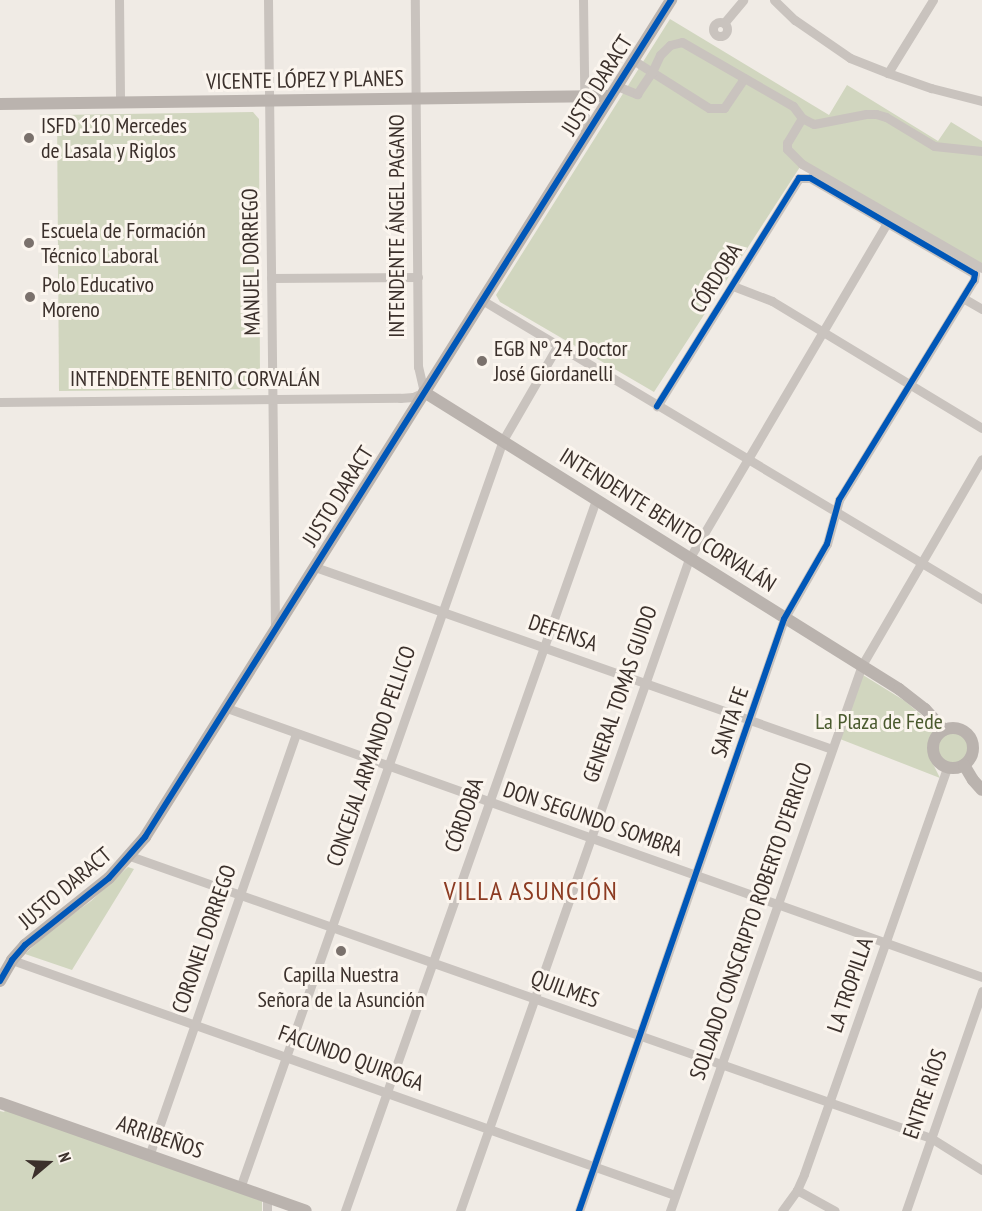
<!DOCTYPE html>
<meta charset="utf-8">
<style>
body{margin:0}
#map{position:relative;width:982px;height:1211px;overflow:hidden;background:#f0ebe5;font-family:"PT Sans Narrow",sans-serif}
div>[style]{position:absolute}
.green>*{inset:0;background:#d1d6bf}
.round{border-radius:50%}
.street>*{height:9px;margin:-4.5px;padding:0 4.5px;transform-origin:4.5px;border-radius:4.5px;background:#c9c3be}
.street>.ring{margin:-4.5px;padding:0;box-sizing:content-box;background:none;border:9px solid #c9c3be;border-radius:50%}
.secondary>*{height:12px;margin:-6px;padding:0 6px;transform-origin:6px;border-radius:6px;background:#bab3ae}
.secondary>.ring{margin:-6px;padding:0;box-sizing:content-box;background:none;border:12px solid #bab3ae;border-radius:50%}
.cycleway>*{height:6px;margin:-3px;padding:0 3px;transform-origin:3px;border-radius:3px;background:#0057b8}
.dots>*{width:16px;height:16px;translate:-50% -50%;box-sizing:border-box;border:3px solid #fbf5ee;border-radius:50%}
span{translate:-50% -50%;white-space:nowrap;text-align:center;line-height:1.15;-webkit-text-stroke:6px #fbf5ee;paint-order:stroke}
.street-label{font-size:22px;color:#3b302b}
.poi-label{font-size:22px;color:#3b302b}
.left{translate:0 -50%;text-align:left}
.park-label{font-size:22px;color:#4a5a2e}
.quarter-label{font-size:26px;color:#8c3b22;letter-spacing:1.5px}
.north{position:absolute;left:18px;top:1133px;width:60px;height:60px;-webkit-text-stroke:4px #fbf5ee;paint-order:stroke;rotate:71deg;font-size:16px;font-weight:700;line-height:24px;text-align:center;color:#3b302b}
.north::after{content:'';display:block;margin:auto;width:21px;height:27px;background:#3b302b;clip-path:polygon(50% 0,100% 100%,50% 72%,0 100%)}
</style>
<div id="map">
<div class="green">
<i style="clip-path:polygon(670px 19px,829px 115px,847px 85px,938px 141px,951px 122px,982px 141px,982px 272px,800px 167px,654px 392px,500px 302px,496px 295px)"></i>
<i style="clip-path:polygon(253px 112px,259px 119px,260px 386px,256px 389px,59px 391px,57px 115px)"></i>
<i style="clip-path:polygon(863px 675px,905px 701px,934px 726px,936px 730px,929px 756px,940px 778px,840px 739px)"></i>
<i class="round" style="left:933px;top:728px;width:40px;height:40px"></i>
<i style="clip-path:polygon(128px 867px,134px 869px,72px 970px,25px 954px,52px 929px,91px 901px)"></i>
<i style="clip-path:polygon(6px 1109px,262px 1201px,262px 1211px,0 1211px,0 1111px,4px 1112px)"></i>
</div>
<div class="street">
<i style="left:119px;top:0;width:103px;rotate:89.4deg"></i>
<i style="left:268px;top:0;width:631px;rotate:89.36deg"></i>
<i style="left:583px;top:0;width:137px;rotate:89.2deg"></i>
<i style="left:774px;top:0;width:29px;rotate:44deg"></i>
<i style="left:795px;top:20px;width:67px;rotate:34.6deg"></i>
<i style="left:850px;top:58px;width:41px;rotate:21.5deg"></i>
<i style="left:933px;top:0;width:86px;rotate:121.7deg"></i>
<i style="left:888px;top:73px;width:46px;rotate:19.2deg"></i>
<i style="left:931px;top:88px;width:53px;rotate:14.3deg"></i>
<i class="ring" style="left:713px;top:22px;width:5px;height:5px"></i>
<i style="left:724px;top:23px;width:30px;rotate:-50deg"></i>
<i style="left:633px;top:60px;width:90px;rotate:32.3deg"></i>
<i style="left:709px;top:108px;width:15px"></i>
<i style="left:724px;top:108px;width:36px;rotate:-56deg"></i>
<i style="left:617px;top:86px;width:22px;rotate:22deg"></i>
<i style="left:637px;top:94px;width:27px;rotate:-56deg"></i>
<i style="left:652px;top:72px;width:19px;rotate:-65deg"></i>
<i style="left:660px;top:55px;width:14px;rotate:-45deg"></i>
<i style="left:670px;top:45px;width:12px;rotate:-14deg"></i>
<i style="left:682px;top:42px;width:128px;rotate:30deg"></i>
<i style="left:793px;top:106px;width:15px;rotate:53deg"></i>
<i style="left:802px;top:118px;width:13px;rotate:27deg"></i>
<i style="left:814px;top:124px;width:53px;rotate:-10.9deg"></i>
<i style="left:866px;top:114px;width:10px"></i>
<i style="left:876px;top:114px;width:10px;rotate:17deg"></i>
<i style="left:886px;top:117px;width:56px;rotate:31.1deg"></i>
<i style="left:934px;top:146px;width:48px;rotate:5.9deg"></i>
<i style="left:802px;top:118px;width:29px;rotate:121deg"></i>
<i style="left:787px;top:143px;width:6px;rotate:90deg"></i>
<i style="left:787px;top:149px;width:21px;rotate:45deg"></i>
<i style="left:802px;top:164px;width:208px;rotate:30deg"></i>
<i style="left:271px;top:278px;width:147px;rotate:-0.4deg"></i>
<i style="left:733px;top:286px;width:42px;rotate:21deg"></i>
<i style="left:772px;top:301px;width:245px;rotate:31.2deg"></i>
<i style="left:963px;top:298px;width:22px;rotate:30deg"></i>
<i style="left:482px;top:300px;width:583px;rotate:30.88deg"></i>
<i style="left:0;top:402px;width:400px;rotate:-0.6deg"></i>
<i style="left:400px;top:398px;width:13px;rotate:-4deg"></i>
<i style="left:413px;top:397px;width:12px;rotate:-24deg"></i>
<i style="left:424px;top:392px;width:26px;rotate:-103deg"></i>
<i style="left:418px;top:367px;width:367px;rotate:-90.5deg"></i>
<i style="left:315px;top:567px;width:548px;rotate:19.39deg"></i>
<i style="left:227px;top:708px;width:801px;rotate:19.61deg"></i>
<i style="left:130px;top:856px;width:849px;rotate:19.4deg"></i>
<i style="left:931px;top:1138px;width:60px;rotate:32.1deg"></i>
<i style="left:12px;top:960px;width:703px;rotate:19.52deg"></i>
<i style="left:149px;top:1156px;width:446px;rotate:-70.8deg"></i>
<i style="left:240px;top:1188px;width:793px;rotate:-70.63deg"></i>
<i style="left:503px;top:440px;width:110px;rotate:-59.9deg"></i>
<i style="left:797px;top:1190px;width:43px;rotate:28.9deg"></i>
<i style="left:267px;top:1197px;width:14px;rotate:90deg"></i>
<i style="left:345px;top:1211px;width:754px;rotate:-70.56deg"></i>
<i style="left:460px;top:1211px;width:691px;rotate:-70.65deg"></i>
<i style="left:689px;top:559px;width:390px;rotate:-59.5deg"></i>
<i style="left:579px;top:1211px;width:626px;rotate:-70.9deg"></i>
<i style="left:784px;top:619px;width:86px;rotate:-60.2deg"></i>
<i style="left:827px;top:544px;width:46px;rotate:-74.7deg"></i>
<i style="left:839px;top:500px;width:258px;rotate:-58.5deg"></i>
<i style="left:974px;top:280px;width:6px;rotate:-81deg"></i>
<i style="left:975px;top:274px;width:191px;rotate:-149.8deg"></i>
<i style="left:810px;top:178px;width:11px;rotate:180deg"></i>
<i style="left:799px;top:178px;width:269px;rotate:121.9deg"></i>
<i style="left:670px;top:1211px;width:579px;rotate:-70.63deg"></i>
<i style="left:862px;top:665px;width:238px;rotate:-59.8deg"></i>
<i style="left:782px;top:1211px;width:26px;rotate:-54deg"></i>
<i style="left:797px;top:1190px;width:17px;rotate:-66deg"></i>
<i style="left:804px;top:1174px;width:431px;rotate:-70.6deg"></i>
<i style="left:906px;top:1211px;width:233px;rotate:-70.9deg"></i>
</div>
<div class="secondary">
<i style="left:0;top:104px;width:610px;rotate:-0.75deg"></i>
<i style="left:424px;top:392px;width:560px;rotate:32.02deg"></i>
<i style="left:899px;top:689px;width:33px;rotate:38deg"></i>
<i style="left:925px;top:709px;width:28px;rotate:48deg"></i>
<i class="ring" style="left:933px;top:728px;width:28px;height:28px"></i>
<i style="left:964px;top:765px;width:17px;rotate:59deg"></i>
<i style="left:973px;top:780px;width:13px;rotate:48deg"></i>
<i style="left:0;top:981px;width:24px;rotate:-60deg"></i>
<i style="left:12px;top:960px;width:20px;rotate:-49deg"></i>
<i style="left:25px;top:945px;width:107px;rotate:-38.6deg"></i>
<i style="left:109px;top:878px;width:55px;rotate:-48.7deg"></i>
<i style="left:145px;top:837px;width:989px;rotate:-57.85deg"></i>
<i style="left:0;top:1103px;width:324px;rotate:19.4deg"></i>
</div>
<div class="cycleway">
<i style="left:0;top:981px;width:24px;rotate:-60deg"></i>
<i style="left:12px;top:960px;width:20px;rotate:-49deg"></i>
<i style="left:25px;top:945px;width:107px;rotate:-38.6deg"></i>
<i style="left:109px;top:878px;width:55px;rotate:-48.7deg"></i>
<i style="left:145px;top:837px;width:989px;rotate:-57.85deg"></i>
<i style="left:579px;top:1211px;width:626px;rotate:-70.9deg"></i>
<i style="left:784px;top:619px;width:86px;rotate:-60.2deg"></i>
<i style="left:827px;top:544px;width:46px;rotate:-74.7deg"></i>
<i style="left:839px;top:500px;width:258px;rotate:-58.5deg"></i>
<i style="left:974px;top:280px;width:6px;rotate:-81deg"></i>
<i style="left:975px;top:274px;width:191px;rotate:-149.8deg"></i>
<i style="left:810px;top:178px;width:11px;rotate:180deg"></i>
<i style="left:799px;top:178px;width:269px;rotate:121.9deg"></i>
</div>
<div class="dots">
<i style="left:29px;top:138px;background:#7a716c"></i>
<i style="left:29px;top:243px;background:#7a716c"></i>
<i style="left:30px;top:297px;background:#7a716c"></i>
<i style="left:482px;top:361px;background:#7a716c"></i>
<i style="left:341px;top:951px;background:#7a716c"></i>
</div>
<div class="street-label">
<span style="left:305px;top:80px;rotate:-1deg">VICENTE LÓPEZ Y PLANES</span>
<span style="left:597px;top:85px;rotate:-58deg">JUSTO DARACT</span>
<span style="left:397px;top:226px;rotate:-90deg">INTENDENTE ÁNGEL PAGANO</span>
<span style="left:251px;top:262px;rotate:-91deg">MANUEL DORREGO</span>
<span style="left:716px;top:278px;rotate:-58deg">CÓRDOBA</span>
<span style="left:195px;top:379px">INTENDENTE BENITO CORVALÁN</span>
<span style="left:338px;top:496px;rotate:-58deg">JUSTO DARACT</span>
<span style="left:668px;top:520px;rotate:32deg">INTENDENTE BENITO CORVALÁN</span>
<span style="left:563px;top:633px;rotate:19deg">DEFENSA</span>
<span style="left:620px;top:694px;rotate:-71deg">GENERAL TOMAS GUIDO</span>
<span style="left:730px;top:722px;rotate:-71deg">SANTA FE</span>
<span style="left:371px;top:756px;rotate:-71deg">CONCEJAL ARMANDO PELLICO</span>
<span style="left:464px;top:815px;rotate:-71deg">CÓRDOBA</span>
<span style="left:593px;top:819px;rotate:19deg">DON SEGUNDO SOMBRA</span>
<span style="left:65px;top:888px;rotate:-40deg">JUSTO DARACT</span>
<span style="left:751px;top:921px;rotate:-71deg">SOLDADO CONSCRIPTO ROBERTO D'ERRICO</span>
<span style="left:204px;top:939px;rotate:-71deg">CORONEL DORREGO</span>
<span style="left:850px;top:985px;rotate:-71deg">LA TROPILLA</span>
<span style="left:565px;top:989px;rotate:20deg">QUILMES</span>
<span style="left:351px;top:1058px;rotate:20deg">FACUNDO QUIROGA</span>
<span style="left:925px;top:1094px;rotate:-71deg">ENTRE RÍOS</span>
<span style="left:160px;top:1137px;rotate:19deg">ARRIBEÑOS</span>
</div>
<div class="poi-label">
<span class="left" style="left:41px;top:138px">ISFD 110 Mercedes<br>de Lasala y Riglos</span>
<span class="left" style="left:41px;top:243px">Escuela de Formación<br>Técnico Laboral</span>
<span class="left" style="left:42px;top:297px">Polo Educativo<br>Moreno</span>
<span class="left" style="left:494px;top:361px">EGB Nº 24 Doctor<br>José Giordanelli</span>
<span style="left:341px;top:987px">Capilla Nuestra<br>Señora de la Asunción</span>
</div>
<div class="park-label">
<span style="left:879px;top:722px">La Plaza de Fede</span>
</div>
<div class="quarter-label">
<span style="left:531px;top:891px">VILLA ASUNCIÓN</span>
</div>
<div class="north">N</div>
</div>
